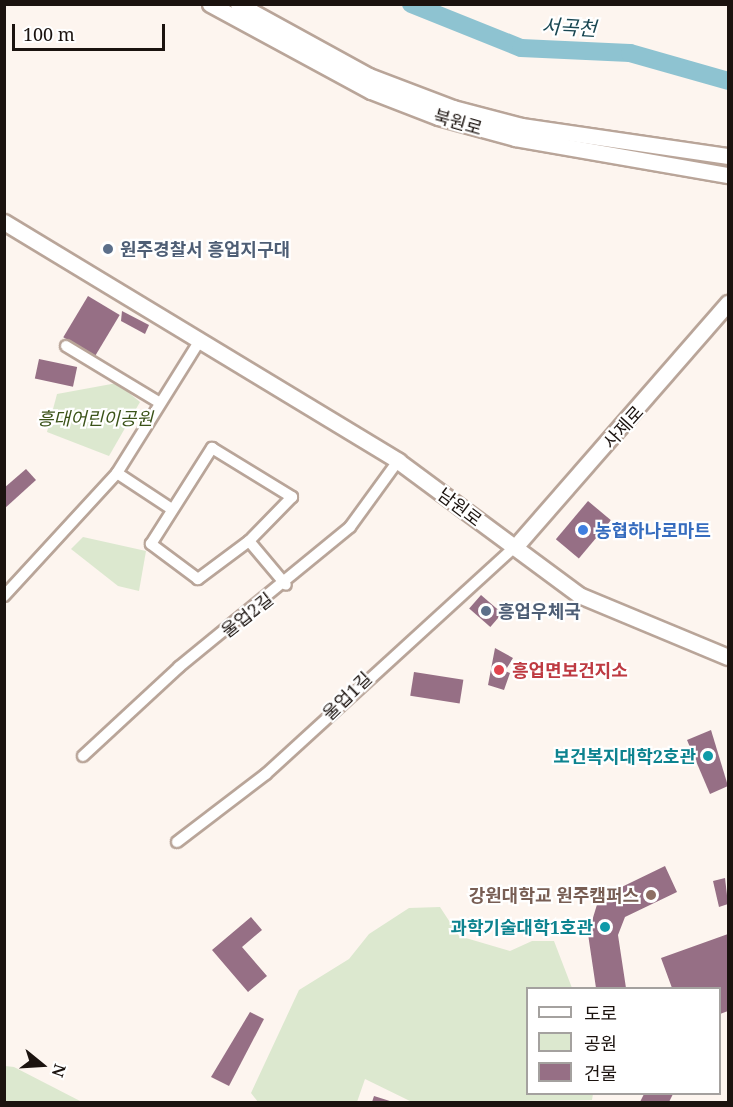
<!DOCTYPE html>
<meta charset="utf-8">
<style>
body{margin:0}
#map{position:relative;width:733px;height:1107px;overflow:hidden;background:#fdf5ef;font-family:"Noto Serif","Noto Sans KR",serif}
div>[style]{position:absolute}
.green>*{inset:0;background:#dce8cf}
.river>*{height:18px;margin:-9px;padding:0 9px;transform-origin:9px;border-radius:9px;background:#8ec3d1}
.building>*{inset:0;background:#966f85;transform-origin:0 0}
.roads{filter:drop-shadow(2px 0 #b9a599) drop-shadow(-2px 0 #b9a599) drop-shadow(0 2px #b9a599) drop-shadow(0 -2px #b9a599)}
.street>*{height:10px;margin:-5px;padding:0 5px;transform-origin:5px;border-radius:5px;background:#fff}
.secondary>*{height:15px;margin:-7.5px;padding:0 7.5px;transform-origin:7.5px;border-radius:7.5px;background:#fff}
.dots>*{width:16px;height:16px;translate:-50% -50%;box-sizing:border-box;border:3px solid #fff;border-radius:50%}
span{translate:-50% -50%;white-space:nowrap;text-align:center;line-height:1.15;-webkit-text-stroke:4.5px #fff;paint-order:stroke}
.street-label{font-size:18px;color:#1b130f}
.service-label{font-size:18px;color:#4e5e75;font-weight:700}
.left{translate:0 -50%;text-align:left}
.park-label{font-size:18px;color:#3b5319;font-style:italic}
.shop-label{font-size:18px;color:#366cbe;font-weight:700}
.health-label{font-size:18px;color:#be3a42;font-weight:700}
.culture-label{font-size:18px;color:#0d838f;font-weight:700}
.right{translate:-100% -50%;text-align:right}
.education-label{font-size:18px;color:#785e54;font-weight:700}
.water-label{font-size:20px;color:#194752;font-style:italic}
.frame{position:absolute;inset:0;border:6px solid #1b130f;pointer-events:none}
.legend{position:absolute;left:526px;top:987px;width:195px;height:108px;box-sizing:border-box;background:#fff;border:2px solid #a4a19f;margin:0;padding:8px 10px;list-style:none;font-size:18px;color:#1b130f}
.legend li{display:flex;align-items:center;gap:12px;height:30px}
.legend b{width:30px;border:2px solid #a4a19f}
.north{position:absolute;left:12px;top:1035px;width:60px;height:60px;-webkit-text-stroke:4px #fff;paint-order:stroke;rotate:108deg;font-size:16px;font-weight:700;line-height:24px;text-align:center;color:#1b130f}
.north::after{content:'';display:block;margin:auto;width:21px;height:27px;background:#1b130f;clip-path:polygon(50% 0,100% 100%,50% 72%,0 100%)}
.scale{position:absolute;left:12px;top:24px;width:153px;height:27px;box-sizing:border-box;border:3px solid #1b130f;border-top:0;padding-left:8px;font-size:18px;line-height:21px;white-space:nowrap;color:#1b130f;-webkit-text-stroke:4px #fff;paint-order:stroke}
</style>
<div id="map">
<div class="green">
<i style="clip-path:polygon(117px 383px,140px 402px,109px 456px,47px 432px,57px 394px)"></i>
<i style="clip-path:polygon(83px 537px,146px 551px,139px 591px,118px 586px,71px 549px)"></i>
<i style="clip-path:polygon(440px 907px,459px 936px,510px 951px,532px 941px,554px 941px,572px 988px,528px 988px,528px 1094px,593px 1094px,592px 1100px,412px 1102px,365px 1079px,357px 1102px,258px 1102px,251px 1093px,299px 990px,349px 959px,369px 934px,409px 908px)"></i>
<i style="clip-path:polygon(5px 1066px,14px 1067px,82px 1102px,5px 1102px)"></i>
</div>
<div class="river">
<i style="left:411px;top:4px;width:118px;rotate:21.8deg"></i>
<i style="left:521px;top:48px;width:109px;rotate:2.6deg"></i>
<i style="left:630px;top:53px;width:102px;rotate:15.9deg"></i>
</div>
<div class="building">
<i style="left:88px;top:296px;width:37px;height:48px;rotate:31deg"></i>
<i style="clip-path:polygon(122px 311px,149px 325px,145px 334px,121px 321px)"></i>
<i style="left:39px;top:359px;width:39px;height:20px;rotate:12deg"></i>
<i style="clip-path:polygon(26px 469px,36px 480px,4px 509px,4px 488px)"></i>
<i style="left:588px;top:501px;width:30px;height:50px;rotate:40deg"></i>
<i style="left:481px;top:595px;width:28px;height:18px;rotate:41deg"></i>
<i style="clip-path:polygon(495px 648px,513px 658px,505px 671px,510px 673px,504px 690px,488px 685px)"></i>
<i style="left:414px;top:672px;width:50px;height:24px;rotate:9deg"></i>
<i style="clip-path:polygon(711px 730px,728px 786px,710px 794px,687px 740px)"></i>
<i style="clip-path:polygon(665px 866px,677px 892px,625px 917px,618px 935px,626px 988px,596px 988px,588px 934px,599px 898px)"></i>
<i style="clip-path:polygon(725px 878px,728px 904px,719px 907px,713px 881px)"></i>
<i style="clip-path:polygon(251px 917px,262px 930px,242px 947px,267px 976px,248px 992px,212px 950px)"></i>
<i style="clip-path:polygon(728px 934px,728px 1011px,720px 1014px,720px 988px,672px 988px,661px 958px)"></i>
<i style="clip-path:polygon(250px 1012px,264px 1019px,229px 1086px,211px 1077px)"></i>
<i style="clip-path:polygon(644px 1094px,673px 1094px,669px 1102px,640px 1102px)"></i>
<i style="clip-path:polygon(374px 1096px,393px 1102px,372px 1102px)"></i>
</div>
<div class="roads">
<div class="street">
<i style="left:66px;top:346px;width:110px;rotate:31.2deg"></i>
<i style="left:212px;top:448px;width:94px;rotate:31.5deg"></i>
<i style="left:292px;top:497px;width:62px;rotate:134.3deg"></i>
<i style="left:249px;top:541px;width:64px;rotate:143.3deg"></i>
<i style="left:198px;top:579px;width:59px;rotate:-143.3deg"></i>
<i style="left:151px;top:544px;width:114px;rotate:-57.6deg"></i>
<i style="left:117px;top:473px;width:64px;rotate:33.4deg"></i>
<i style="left:249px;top:541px;width:57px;rotate:49.9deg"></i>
<i style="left:4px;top:596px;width:167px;rotate:-47.4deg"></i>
<i style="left:117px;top:473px;width:155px;rotate:-58deg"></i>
<i style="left:83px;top:756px;width:131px;rotate:-42.8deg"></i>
<i style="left:179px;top:667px;width:221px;rotate:-39.3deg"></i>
<i style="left:350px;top:527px;width:82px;rotate:-54deg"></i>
<i style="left:177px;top:842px;width:112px;rotate:-37.4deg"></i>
<i style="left:266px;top:774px;width:337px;rotate:-42.4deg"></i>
</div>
<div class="secondary">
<i style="left:210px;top:4px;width:183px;rotate:28.4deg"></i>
<i style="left:371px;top:91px;width:72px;rotate:21.2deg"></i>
<i style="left:438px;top:117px;width:80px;rotate:15.3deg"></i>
<i style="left:515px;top:138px;width:216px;rotate:9.9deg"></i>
<i style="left:238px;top:4px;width:149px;rotate:28.8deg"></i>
<i style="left:369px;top:76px;width:90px;rotate:20.9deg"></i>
<i style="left:453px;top:108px;width:71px;rotate:14.6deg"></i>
<i style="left:522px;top:126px;width:208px;rotate:8.3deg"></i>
<i style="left:4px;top:222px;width:461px;rotate:31.2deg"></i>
<i style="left:398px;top:461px;width:225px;rotate:36.5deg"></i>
<i style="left:579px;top:595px;width:161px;rotate:22.6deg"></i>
<i style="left:515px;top:547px;width:324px;rotate:-48.9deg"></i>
</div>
</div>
<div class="dots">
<i style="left:108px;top:249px;background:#5c6f8a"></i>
<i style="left:583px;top:530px;background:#3f7fe0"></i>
<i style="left:486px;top:611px;background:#5c6f8a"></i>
<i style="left:499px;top:670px;background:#e0444e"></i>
<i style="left:708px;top:756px;background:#0f9aa8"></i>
<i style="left:651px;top:895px;background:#8d6e63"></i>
<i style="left:605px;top:927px;background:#0f9aa8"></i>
</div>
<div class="street-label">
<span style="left:458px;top:122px;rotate:16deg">북원로</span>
<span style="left:623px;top:427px;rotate:-48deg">사제로</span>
<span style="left:460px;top:507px;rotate:37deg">남원로</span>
<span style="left:247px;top:615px;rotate:-38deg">울업2길</span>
<span style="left:347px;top:696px;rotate:-44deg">울업1길</span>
</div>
<div class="service-label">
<span class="left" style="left:120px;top:249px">원주경찰서 흥업지구대</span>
<span class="left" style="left:498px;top:611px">흥업우체국</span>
</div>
<div class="park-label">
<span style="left:95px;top:418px">흥대어린이공원</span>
</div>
<div class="shop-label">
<span class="left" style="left:595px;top:530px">농협하나로마트</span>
</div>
<div class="health-label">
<span class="left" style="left:512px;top:670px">흥업면보건지소</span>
</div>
<div class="culture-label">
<span class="right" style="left:696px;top:756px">보건복지대학2호관</span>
<span class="right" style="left:593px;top:927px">과학기술대학1호관</span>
</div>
<div class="education-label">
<span class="right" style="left:639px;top:895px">강원대학교 원주캠퍼스</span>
</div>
<div class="water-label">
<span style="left:569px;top:27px;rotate:3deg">서곡천</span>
</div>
<div class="frame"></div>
<ul class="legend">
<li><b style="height:8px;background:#fff"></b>도로</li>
<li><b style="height:16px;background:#dce8cf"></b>공원</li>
<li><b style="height:16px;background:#966f85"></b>건물</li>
</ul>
<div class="north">N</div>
<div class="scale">100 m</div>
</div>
